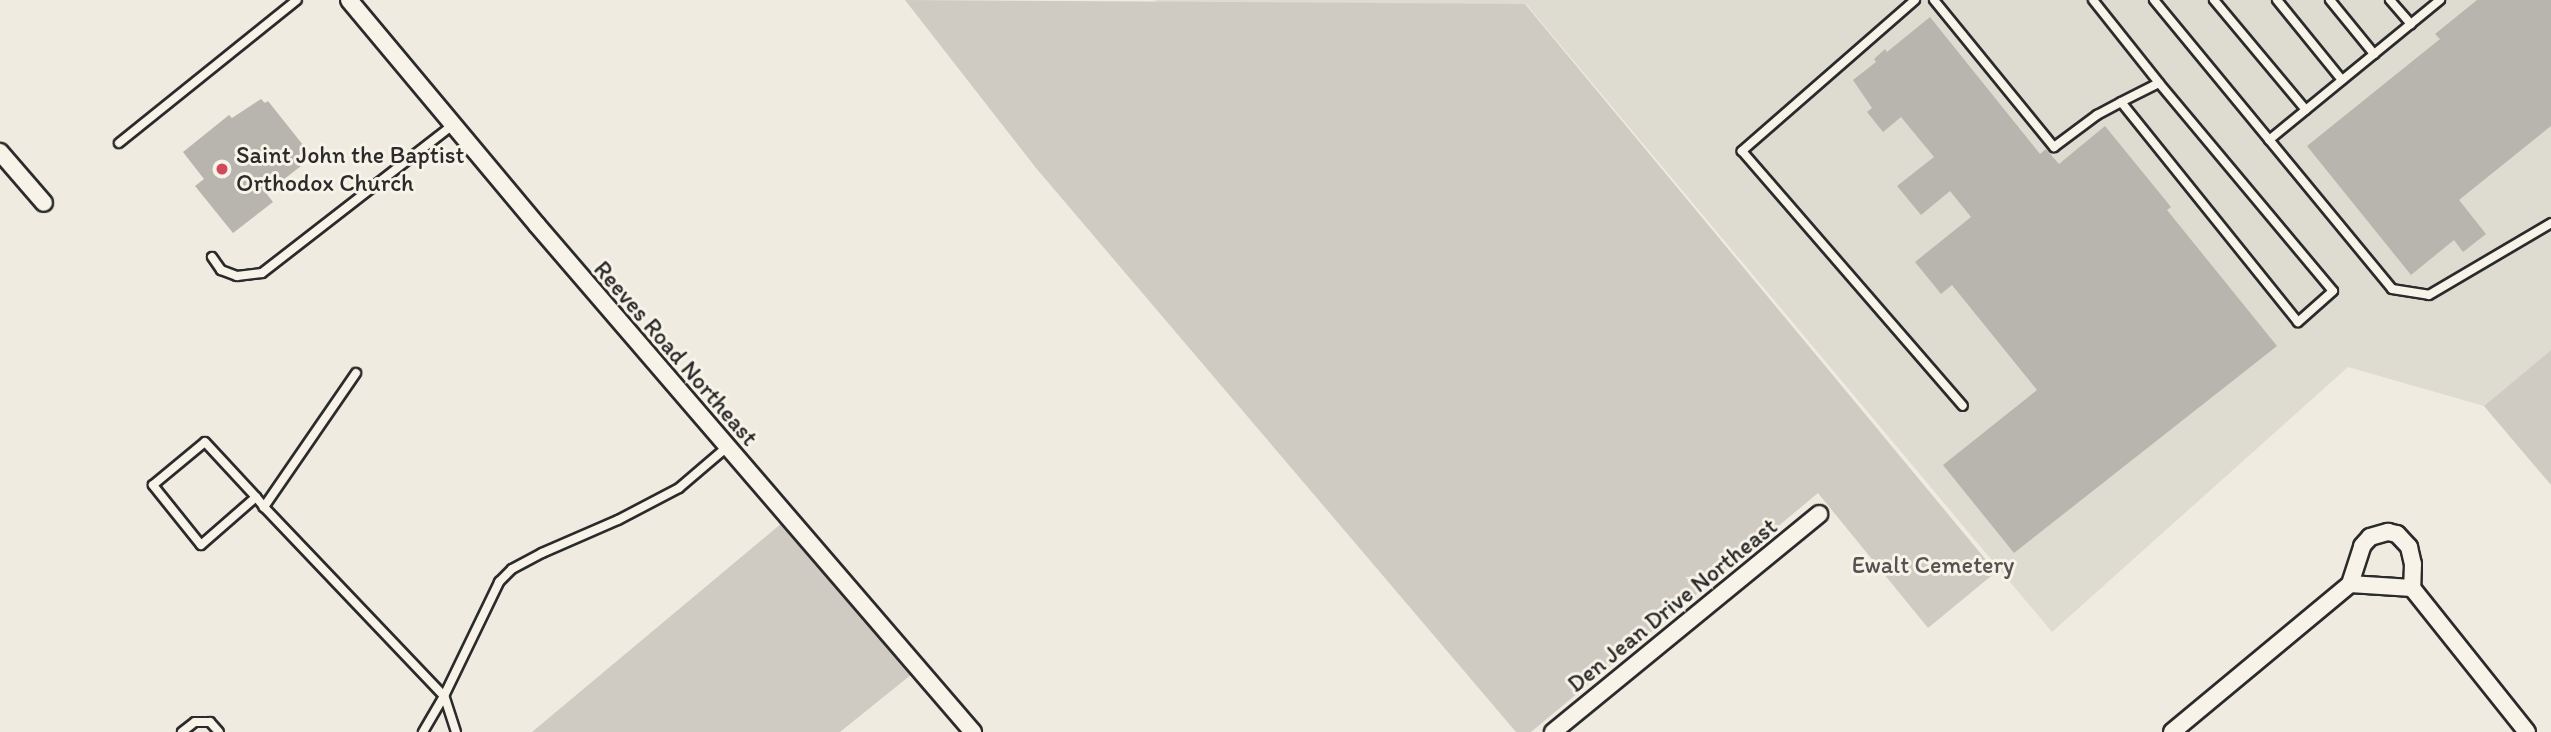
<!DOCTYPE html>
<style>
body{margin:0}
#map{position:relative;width:2551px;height:732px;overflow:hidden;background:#efebe0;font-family:Itim,sans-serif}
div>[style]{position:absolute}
.built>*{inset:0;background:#dedbd1}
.green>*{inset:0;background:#cfcbc2}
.building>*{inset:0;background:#b8b5ae}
.roads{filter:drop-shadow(2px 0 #2b2b2b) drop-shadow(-2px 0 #2b2b2b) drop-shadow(0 2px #2b2b2b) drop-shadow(0 -2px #2b2b2b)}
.service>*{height:8px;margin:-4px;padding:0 4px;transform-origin:4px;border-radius:4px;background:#f7f3e8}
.minor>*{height:16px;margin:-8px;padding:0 8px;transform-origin:8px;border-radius:8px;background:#f7f3e8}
.dots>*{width:19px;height:19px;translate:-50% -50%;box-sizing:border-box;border:4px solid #f7f3e8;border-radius:50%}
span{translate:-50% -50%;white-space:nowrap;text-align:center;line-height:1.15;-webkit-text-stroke:6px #f7f3e8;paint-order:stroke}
.poi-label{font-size:24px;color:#2b2b2b}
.left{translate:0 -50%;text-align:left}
.street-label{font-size:24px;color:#2b2b2b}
.park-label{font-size:24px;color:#545351}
</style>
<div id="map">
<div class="built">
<i style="clip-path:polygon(1153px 0,2551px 0,2551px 350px,2484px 406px,2348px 367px,2052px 632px,1526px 4px,1165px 4px)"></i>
</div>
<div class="green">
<i style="clip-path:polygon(905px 0,1525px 4px,1996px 572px,1928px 628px,1818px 493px,1531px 732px,1516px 732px,1036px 168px)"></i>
<i style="clip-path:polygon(2551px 350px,2551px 485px,2484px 406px)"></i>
<i style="clip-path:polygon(782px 523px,912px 674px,840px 732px,532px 732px)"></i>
</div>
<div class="building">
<i style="clip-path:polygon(2477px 0,2551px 0,2551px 126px,2459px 200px,2486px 234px,2463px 252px,2454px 240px,2411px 275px,2307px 146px,2440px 39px,2435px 34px)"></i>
<i style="clip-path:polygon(1930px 17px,2040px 154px,2046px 149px,2059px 164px,2105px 126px,2171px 207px,2167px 210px,2277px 346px,2014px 553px,1943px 465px,2037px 390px,1952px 285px,1941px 294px,1915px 262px,1971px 217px,1950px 191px,1921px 215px,1897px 186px,1934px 157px,1901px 117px,1883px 132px,1867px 112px,1872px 108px,1853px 80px,1876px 62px,1874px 59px,1885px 49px,1887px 52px)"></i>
<i style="clip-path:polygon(261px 99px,265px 103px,268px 101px,307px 150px,299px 155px,305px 163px,266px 193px,273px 202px,233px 233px,195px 186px,204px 179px,183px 152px,229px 115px,232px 118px)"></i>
</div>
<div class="roads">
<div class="service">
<i style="left:1915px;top:0;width:230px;rotate:138.9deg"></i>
<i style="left:1742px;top:151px;width:337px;rotate:49.1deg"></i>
<i style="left:1934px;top:0;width:190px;rotate:50.8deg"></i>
<i style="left:2054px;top:147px;width:54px;rotate:-36.7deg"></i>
<i style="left:2097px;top:115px;width:27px;rotate:-28deg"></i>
<i style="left:2121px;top:102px;width:42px;rotate:-26.6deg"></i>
<i style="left:2159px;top:83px;width:271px;rotate:50.1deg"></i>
<i style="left:2333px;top:291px;width:47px;rotate:138.5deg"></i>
<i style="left:2298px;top:322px;width:282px;rotate:-128.8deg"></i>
<i style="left:2093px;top:0;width:106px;rotate:51.5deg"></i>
<i style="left:2154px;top:0;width:374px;rotate:50.5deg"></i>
<i style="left:2392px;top:289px;width:37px;rotate:9deg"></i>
<i style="left:2429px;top:295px;width:142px;rotate:-30.5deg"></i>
<i style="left:2214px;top:0;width:143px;rotate:50.1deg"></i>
<i style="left:2277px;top:0;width:103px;rotate:50.9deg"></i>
<i style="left:2330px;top:0;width:70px;rotate:50.8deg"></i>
<i style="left:2390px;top:0;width:32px;rotate:49deg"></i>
<i style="left:2269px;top:140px;width:221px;rotate:-39.3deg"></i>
<i style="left:119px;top:143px;width:228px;rotate:-38.8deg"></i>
<i style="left:212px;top:257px;width:16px;rotate:55deg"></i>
<i style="left:221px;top:270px;width:17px;rotate:21deg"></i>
<i style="left:237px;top:276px;width:25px;rotate:-7deg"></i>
<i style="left:262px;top:273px;width:242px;rotate:-37.8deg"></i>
<i style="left:356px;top:373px;width:163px;rotate:124.5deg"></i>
<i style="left:264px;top:507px;width:261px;rotate:46.4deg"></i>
<i style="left:444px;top:696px;width:42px;rotate:120.3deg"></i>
<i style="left:256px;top:497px;width:73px;rotate:138.9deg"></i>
<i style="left:201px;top:545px;width:77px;rotate:-128.7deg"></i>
<i style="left:153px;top:485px;width:67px;rotate:-39.6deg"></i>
<i style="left:205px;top:442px;width:75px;rotate:47.2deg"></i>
<i style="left:256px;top:497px;width:13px;rotate:51deg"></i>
<i style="left:182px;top:732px;width:16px;rotate:-38deg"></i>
<i style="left:195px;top:722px;width:15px"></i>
<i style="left:210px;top:722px;width:13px;rotate:48deg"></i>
<i style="left:456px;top:732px;width:38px;rotate:-108deg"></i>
<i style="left:444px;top:696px;width:127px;rotate:-64.2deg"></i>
<i style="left:499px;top:582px;width:18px;rotate:-45deg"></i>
<i style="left:512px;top:569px;width:34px;rotate:-28deg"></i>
<i style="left:542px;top:553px;width:83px;rotate:-23.5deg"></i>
<i style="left:618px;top:520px;width:69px;rotate:-27.7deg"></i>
<i style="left:679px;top:488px;width:63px;rotate:-40.5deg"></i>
</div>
<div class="minor">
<i style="left:349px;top:0;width:293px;rotate:50.1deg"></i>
<i style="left:537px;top:225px;width:669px;rotate:49.31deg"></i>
<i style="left:0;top:152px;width:67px;rotate:49.2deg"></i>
<i style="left:2350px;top:584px;width:40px;rotate:-72deg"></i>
<i style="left:2362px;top:546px;width:12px;rotate:-48deg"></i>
<i style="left:2370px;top:537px;width:19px;rotate:-16deg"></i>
<i style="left:2388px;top:532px;width:9px;rotate:13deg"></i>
<i style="left:2397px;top:534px;width:18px;rotate:47deg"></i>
<i style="left:2409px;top:547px;width:17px;rotate:77deg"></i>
<i style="left:2413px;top:564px;width:24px;rotate:92deg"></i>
<i style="left:2412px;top:588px;width:184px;rotate:51.4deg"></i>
<i style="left:1553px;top:732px;width:344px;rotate:-39.3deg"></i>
<i style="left:2172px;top:732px;width:231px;rotate:-39.7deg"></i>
<i style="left:2350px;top:584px;width:62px;rotate:3.7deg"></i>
</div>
</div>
<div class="dots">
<i style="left:222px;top:169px;background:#d1495b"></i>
</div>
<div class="poi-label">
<span class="left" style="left:236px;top:169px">Saint John the Baptist<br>Orthodox Church</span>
</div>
<div class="street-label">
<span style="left:676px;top:353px;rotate:49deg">Reeves Road Northeast</span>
<span style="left:1672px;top:605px;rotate:-39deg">Den Jean Drive Northeast</span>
</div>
<div class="park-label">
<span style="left:1933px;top:565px">Ewalt Cemetery</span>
</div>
</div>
